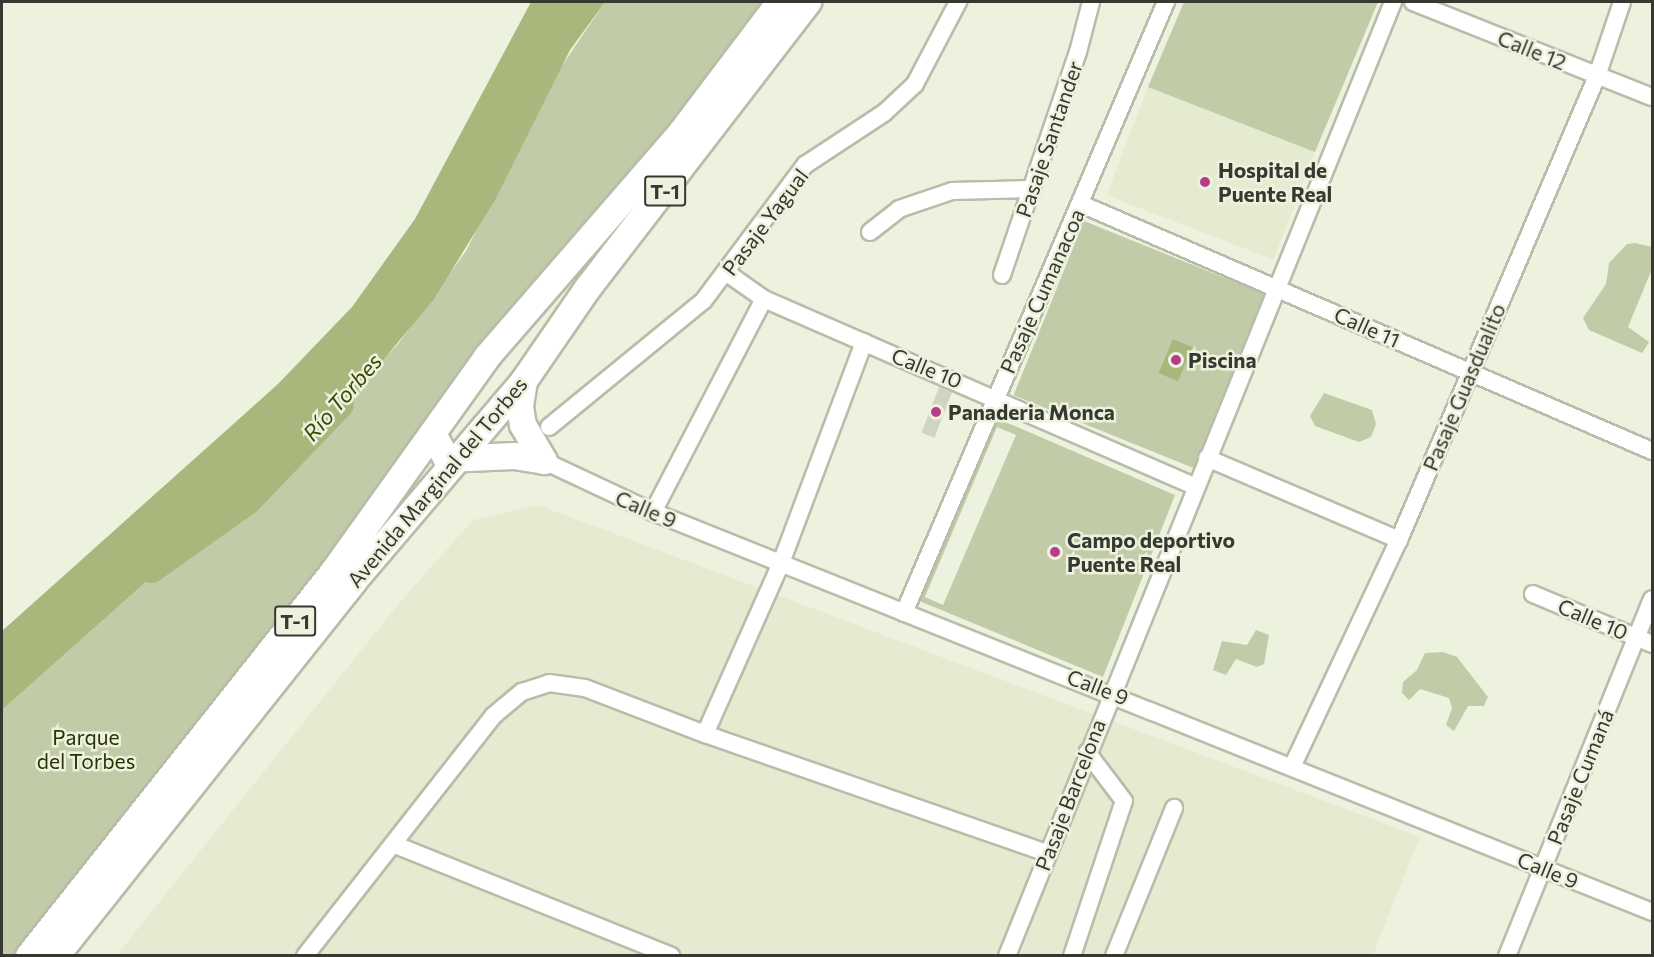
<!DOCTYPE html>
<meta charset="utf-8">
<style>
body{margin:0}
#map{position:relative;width:1654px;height:957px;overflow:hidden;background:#edf2df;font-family:Commissioner,sans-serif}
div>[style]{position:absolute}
.built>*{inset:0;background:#e4ebd0;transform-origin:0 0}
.green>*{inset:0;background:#c1cba7;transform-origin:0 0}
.water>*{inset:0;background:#a8b77c;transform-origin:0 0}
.river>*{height:27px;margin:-13.5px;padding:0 13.5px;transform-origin:13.5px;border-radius:13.5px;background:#a8b77c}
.building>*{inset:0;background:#d0d5c2;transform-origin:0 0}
.roads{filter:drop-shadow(2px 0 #b8bdaa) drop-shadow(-2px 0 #b8bdaa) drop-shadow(0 2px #b8bdaa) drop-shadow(0 -2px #b8bdaa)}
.minor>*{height:16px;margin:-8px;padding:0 8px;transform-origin:8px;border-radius:8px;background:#fff}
.highway>*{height:26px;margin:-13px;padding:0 13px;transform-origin:13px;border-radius:13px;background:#fff}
.dots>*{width:16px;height:16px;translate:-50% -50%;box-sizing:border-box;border:3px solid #edf2df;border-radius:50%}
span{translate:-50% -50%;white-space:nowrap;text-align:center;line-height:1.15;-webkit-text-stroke:5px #edf2df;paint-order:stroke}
.shield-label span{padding:2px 4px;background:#edf2df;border:2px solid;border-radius:4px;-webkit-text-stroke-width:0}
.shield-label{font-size:20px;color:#373931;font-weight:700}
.street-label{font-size:21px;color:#373931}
.poi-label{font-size:21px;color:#373931;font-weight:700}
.left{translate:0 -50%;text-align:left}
.park-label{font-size:21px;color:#2a3204}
.water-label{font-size:22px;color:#3b4600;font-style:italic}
.frame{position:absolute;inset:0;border:3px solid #373931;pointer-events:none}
</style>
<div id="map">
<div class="built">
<i style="left:1148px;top:87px;width:179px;height:116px;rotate:21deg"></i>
<i style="clip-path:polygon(538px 505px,1420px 837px,1373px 955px,116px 956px,400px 602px,473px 520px)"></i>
</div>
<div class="green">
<i style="clip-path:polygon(605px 2px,780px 2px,584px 241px,29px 955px,2px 955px,2px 710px,319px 428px,398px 344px,466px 251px,553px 79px)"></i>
<i style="clip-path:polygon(1184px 2px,1378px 2px,1315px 152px,1148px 87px)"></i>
<i style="left:1084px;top:221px;width:194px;height:188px;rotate:22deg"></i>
<i style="clip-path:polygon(1635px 243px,1652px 247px,1652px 269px,1628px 327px,1649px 342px,1642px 353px,1589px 330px,1583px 318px,1606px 284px,1609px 263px,1627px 244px)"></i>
<i style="clip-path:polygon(1324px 393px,1372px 410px,1376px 424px,1371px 437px,1359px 442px,1315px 426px,1310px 416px)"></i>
<i style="clip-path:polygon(evenodd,996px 418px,1175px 495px,1103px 677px,917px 600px,996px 418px,997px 427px,1016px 435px,943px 605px,925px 597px,997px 427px)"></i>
<i style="clip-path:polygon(1256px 630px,1269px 635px,1264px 664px,1257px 667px,1236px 659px,1226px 675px,1213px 670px,1222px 641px,1247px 645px)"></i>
<i style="clip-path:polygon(1443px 652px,1457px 657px,1488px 697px,1484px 706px,1468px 706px,1454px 731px,1446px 725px,1452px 708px,1449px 698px,1420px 689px,1409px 700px,1402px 693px,1403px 682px,1417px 670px,1425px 653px)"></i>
</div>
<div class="water">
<i style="clip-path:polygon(531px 2px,605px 2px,570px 50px,495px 200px,434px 299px,360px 388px,319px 428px,2px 710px,2px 631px,278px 384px,352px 307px,415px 219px)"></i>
<i style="left:1173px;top:339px;width:21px;height:37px;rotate:23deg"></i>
</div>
<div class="river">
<i style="left:151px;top:569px;width:118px;rotate:-35.3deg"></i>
<i style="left:247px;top:501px;width:134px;rotate:-46.2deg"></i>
</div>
<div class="building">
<i style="left:939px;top:387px;width:14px;height:49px;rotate:21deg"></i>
</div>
<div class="roads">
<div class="minor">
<i style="left:1413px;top:2px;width:257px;rotate:21.7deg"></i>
<i style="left:1081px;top:204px;width:622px;rotate:23.39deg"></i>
<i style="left:870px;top:232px;width:37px;rotate:-38deg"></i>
<i style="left:899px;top:209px;width:56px;rotate:-18.8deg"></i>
<i style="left:952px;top:191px;width:80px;rotate:-1.4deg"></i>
<i style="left:727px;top:273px;width:45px;rotate:35.1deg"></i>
<i style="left:764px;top:299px;width:471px;rotate:23.5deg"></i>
<i style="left:1002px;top:275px;width:236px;rotate:-71.2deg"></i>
<i style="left:1078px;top:52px;width:52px;rotate:-75.4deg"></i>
<i style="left:549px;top:427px;width:200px;rotate:-39.3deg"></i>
<i style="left:704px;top:300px;width:169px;rotate:-53.2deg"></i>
<i style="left:805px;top:165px;width:95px;rotate:-33.4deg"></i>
<i style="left:884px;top:113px;width:42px;rotate:-43.1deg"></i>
<i style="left:915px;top:84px;width:93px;rotate:-62.3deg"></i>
<i style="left:1207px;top:458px;width:209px;rotate:23.1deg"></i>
<i style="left:544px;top:461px;width:120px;rotate:25.1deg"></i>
<i style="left:653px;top:512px;width:1076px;rotate:21.82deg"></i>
<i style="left:653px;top:512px;width:240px;rotate:-62.5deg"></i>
<i style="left:1533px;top:594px;width:129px;rotate:22.8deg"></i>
<i style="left:904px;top:613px;width:665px;rotate:-66.79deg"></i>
<i style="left:705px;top:734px;width:362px;rotate:19.2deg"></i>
<i style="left:1292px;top:767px;width:251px;rotate:-64.8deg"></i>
<i style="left:1399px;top:540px;width:504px;rotate:-66.89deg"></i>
<i style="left:1597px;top:76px;width:78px;rotate:-71.3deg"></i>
<i style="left:393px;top:844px;width:300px;rotate:21.9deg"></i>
<i style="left:305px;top:956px;width:305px;rotate:-51.9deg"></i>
<i style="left:493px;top:716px;width:38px;rotate:-40deg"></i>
<i style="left:522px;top:692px;width:28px;rotate:-18deg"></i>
<i style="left:549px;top:683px;width:36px;rotate:8deg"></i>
<i style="left:585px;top:688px;width:129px;rotate:21deg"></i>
<i style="left:705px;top:734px;width:187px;rotate:-66deg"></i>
<i style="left:781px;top:563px;width:236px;rotate:-69.4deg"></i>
<i style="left:1007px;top:956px;width:1029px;rotate:-67.97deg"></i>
<i style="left:1072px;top:956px;width:163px;rotate:-71.5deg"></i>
<i style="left:1124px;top:801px;width:61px;rotate:-127.1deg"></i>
<i style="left:1114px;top:956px;width:160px;rotate:-67.9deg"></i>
<i style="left:1507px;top:956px;width:385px;rotate:-67.9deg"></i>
</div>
<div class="highway">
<i style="left:524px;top:381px;width:26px;rotate:99deg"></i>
<i style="left:520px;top:407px;width:18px;rotate:81deg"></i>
<i style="left:523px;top:425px;width:42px;rotate:59.7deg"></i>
<i style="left:433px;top:434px;width:29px;rotate:61deg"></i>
<i style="left:447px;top:459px;width:67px;rotate:-2.6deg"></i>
<i style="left:514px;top:456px;width:30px;rotate:9deg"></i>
<i style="left:29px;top:956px;width:491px;rotate:-51.6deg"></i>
<i style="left:334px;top:571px;width:263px;rotate:-54.4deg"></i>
<i style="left:487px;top:357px;width:296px;rotate:-49.1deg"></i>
<i style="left:681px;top:133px;width:164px;rotate:-52.9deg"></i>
<i style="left:56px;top:956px;width:478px;rotate:-51.5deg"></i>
<i style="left:353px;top:582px;width:264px;rotate:-49.6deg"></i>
<i style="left:524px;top:381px;width:113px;rotate:-55.5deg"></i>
<i style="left:588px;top:288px;width:361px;rotate:-52.4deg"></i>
</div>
</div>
<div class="dots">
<i style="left:1205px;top:182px;background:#b93c8b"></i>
<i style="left:1176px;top:360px;background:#b93c8b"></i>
<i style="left:936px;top:412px;background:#b93c8b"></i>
<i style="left:1055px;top:552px;background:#b93c8b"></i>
</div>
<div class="shield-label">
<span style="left:665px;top:191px">T-1</span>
<span style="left:295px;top:621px">T-1</span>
</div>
<div class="street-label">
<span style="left:1532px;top:50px;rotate:22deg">Calle 12</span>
<span style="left:1049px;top:139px;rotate:-71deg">Pasaje Santander</span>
<span style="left:765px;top:222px;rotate:-53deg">Pasaje Yagual</span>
<span style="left:1042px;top:291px;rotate:-66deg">Pasaje Cumanacoa</span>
<span style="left:1367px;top:327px;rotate:24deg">Calle 11</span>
<span style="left:927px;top:368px;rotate:22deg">Calle 10</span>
<span style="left:1464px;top:387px;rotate:-67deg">Pasaje Guasdualito</span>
<span style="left:437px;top:482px;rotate:-50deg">Avenida Marginal del Torbes</span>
<span style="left:646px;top:509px;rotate:23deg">Calle 9</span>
<span style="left:1593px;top:619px;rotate:23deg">Calle 10</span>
<span style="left:1098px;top:687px;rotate:21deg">Calle 9</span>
<span style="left:1580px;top:777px;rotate:-68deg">Pasaje Cumaná</span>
<span style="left:1070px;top:795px;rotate:-69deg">Pasaje Barcelona</span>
<span style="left:1548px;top:870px;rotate:22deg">Calle 9</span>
</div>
<div class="poi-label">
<span class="left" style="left:1218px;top:182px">Hospital de<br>Puente Real</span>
<span class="left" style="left:1188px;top:360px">Piscina</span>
<span class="left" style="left:948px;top:412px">Panaderia Monca</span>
<span class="left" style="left:1067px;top:552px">Campo deportivo<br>Puente Real</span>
</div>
<div class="park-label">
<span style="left:86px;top:749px">Parque<br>del Torbes</span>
</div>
<div class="water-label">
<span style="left:342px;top:397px;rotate:-49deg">Río Torbes</span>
</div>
<div class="frame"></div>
</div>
